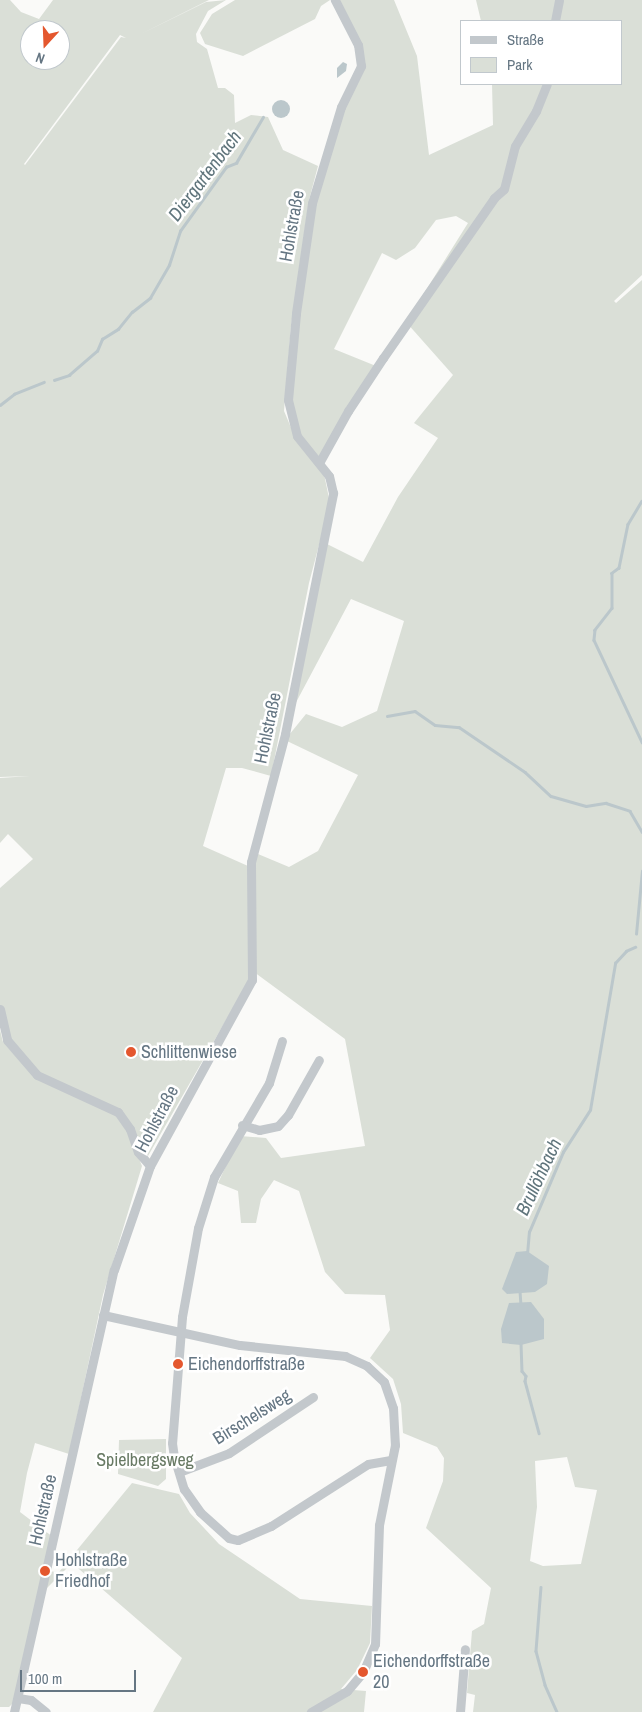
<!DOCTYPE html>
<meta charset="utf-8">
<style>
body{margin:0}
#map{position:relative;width:642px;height:1712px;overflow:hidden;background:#fafaf8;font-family:"Archivo Narrow",sans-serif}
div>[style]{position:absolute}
.green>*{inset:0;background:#dadfd7}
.water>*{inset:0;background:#bbc7cb}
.round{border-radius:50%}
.stream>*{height:2.5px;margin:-1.25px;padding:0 1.25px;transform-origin:1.25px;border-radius:1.25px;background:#bbc7cb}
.street>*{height:9px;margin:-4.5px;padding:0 4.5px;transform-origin:4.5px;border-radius:4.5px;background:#c3c8cc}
.dots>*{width:14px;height:14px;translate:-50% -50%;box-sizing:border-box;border:2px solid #fff;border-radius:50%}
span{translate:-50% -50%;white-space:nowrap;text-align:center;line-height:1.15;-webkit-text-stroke:5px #fff;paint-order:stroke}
.street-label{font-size:18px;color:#657683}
.poi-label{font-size:18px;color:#657683}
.left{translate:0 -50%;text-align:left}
.park-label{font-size:18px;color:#687a64}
.water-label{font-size:19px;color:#60757c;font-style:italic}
.legend{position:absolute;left:460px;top:20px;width:162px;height:65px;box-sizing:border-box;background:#fff;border:1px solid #c1c8cd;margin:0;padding:6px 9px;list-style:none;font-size:15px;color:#657683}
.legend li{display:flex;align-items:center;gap:10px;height:25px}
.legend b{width:25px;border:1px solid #c1c8cd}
.north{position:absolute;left:20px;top:20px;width:50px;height:50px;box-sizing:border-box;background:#fff;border:1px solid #c1c8cd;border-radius:50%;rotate:200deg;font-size:14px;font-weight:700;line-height:20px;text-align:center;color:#657683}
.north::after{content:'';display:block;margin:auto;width:18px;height:22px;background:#e4572e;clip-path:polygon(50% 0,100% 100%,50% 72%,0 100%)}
.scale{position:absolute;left:20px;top:1670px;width:116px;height:22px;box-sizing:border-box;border:2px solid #657683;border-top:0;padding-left:6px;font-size:15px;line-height:18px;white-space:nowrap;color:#657683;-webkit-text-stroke:4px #fff;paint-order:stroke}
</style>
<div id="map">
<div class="green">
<i style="clip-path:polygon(evenodd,0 0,10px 0,21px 12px,39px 19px,53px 0,209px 0,141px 34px,206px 2px,226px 0,208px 11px,196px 34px,197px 42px,207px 49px,218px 88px,225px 88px,234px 95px,235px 123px,251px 115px,268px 117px,283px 150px,318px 166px,309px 200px,291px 326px,284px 411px,295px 437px,324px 474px,330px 503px,309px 583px,271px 776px,242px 768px,226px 768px,203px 846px,248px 866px,258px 854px,289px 867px,318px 851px,358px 775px,287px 741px,289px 735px,306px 714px,342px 727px,377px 711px,404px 621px,351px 599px,292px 710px,327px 544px,363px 562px,398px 497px,438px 438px,414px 423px,453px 375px,406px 322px,468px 223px,456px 216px,436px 220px,415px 248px,396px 260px,382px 253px,334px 349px,376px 366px,319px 459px,299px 435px,290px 399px,308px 232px,337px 124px,364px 61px,338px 0,394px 0,417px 56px,429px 155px,493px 125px,492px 84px,621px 84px,621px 21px,481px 21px,476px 0,642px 0,642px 275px,614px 301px,616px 303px,642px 280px,642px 1712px,473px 1712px,475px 1695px,467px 1693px,472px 1631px,484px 1624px,491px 1588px,426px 1528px,443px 1481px,444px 1458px,437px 1447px,403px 1433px,401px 1404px,393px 1379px,370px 1358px,390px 1330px,385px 1295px,345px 1294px,325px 1272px,299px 1191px,274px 1180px,261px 1199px,256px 1223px,241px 1223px,238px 1191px,218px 1183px,240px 1136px,266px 1138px,281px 1158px,365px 1146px,345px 1039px,250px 969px,249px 980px,148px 1156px,119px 1111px,40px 1075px,9px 1041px,0 1007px,0 888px,33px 859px,8px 834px,0 843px,0 778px,30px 776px,0 777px,0 0,30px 30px,60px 30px,60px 60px,30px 60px,30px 30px,0 0,120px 35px,126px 38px,121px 37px,25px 165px,24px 164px,120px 35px,0 0,567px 1457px,575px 1487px,597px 1490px,581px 1564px,543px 1566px,530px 1561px,537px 1507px,535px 1461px,567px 1457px)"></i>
<i style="clip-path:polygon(235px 0,330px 0,321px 6px,315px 19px,243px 56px,205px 44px,200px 33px,212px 14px)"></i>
<i style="clip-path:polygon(0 1030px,3px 1042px,35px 1077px,116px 1114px,127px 1129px,142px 1166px,103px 1295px,69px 1454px,35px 1443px,27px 1473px,20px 1512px,53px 1537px,45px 1571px,59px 1572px,132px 1483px,179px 1494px,190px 1513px,219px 1544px,300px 1599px,372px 1606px,370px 1643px,357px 1670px,341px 1689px,366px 1691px,364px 1712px,153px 1712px,182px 1658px,72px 1563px,47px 1588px,41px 1590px,18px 1698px,9px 1707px,0 1707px)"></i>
<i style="clip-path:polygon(166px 1439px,166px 1479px,158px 1486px,118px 1474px,119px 1440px)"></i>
</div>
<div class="water">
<i style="clip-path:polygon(343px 62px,347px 64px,346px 71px,337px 78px,337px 68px)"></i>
<i class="round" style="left:272px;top:100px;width:18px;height:18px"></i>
<i style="clip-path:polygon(527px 1251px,549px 1266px,547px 1284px,535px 1292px,507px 1294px,502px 1289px,516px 1252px)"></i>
<i style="clip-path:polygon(531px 1302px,544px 1319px,544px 1339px,521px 1345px,502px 1343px,501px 1329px,509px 1303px)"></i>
</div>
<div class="stream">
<i style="left:54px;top:380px;width:16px;rotate:-18deg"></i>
<i style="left:69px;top:375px;width:37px;rotate:-41deg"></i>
<i style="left:97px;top:351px;width:13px;rotate:-67deg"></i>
<i style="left:102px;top:339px;width:19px;rotate:-32deg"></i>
<i style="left:118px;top:329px;width:22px;rotate:-51deg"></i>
<i style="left:132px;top:312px;width:23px;rotate:-38deg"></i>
<i style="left:150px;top:298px;width:38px;rotate:-60deg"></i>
<i style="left:169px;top:265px;width:36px;rotate:-72deg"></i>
<i style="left:180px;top:231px;width:79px;rotate:-54.3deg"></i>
<i style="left:226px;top:167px;width:11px;rotate:-22deg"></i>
<i style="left:236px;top:163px;width:53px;rotate:-59.6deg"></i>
<i style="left:0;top:405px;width:18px;rotate:-38deg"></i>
<i style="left:14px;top:394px;width:32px;rotate:-22deg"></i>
<i style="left:642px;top:501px;width:27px;rotate:121deg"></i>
<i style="left:628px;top:524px;width:45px;rotate:101.6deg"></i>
<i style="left:619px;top:568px;width:9px;rotate:144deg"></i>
<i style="left:612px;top:573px;width:35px;rotate:90deg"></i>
<i style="left:612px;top:608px;width:28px;rotate:128deg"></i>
<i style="left:595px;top:630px;width:10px;rotate:96deg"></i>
<i style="left:594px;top:640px;width:113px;rotate:64.8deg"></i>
<i style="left:387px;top:716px;width:28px;rotate:-10deg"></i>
<i style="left:415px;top:711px;width:24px;rotate:35deg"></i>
<i style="left:435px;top:725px;width:24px;rotate:5deg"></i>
<i style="left:459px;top:727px;width:80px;rotate:34.3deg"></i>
<i style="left:525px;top:772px;width:35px;rotate:43deg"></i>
<i style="left:551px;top:796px;width:36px;rotate:16deg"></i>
<i style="left:586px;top:806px;width:20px;rotate:-9deg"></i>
<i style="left:606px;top:803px;width:25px;rotate:18deg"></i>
<i style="left:630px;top:811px;width:24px;rotate:60deg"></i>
<i style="left:636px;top:934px;width:63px;rotate:-84.6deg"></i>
<i style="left:527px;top:1254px;width:22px;rotate:-85deg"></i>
<i style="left:529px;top:1232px;width:87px;rotate:-67deg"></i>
<i style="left:563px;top:1152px;width:50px;rotate:-57.3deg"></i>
<i style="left:590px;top:1110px;width:149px;rotate:-80.3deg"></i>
<i style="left:615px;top:963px;width:16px;rotate:-47deg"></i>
<i style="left:626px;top:951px;width:10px;rotate:-24deg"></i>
<i style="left:520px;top:1291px;width:14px;rotate:86deg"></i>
<i style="left:521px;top:1343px;width:28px;rotate:88deg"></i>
<i style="left:522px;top:1371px;width:6px;rotate:51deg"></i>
<i style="left:526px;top:1376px;width:5px;rotate:101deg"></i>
<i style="left:525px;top:1381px;width:54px;rotate:74.9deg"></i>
<i style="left:541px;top:1587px;width:64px;rotate:94.5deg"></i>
<i style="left:536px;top:1651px;width:35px;rotate:75deg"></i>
<i style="left:545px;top:1685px;width:30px;rotate:66deg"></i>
</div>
<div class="street">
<i style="left:555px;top:21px;width:21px;rotate:-79deg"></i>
<i style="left:319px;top:463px;width:60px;rotate:-60.9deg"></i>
<i style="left:348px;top:411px;width:64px;rotate:-56.6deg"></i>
<i style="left:383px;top:358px;width:195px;rotate:-55.2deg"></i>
<i style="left:494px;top:198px;width:13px;rotate:-42deg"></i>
<i style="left:504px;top:189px;width:44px;rotate:-75.7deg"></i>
<i style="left:515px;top:146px;width:41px;rotate:-59deg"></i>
<i style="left:536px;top:111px;width:29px;rotate:-68deg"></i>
<i style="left:0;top:1009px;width:32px;rotate:77deg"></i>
<i style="left:7px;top:1040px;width:46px;rotate:49.4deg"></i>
<i style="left:37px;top:1075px;width:89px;rotate:24.6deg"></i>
<i style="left:118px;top:1112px;width:21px;rotate:55deg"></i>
<i style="left:130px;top:1129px;width:24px;rotate:71deg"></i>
<i style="left:138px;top:1152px;width:18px;rotate:49deg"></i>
<i style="left:282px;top:1041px;width:44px;rotate:107.2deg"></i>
<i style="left:269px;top:1083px;width:109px;rotate:120.3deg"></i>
<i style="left:214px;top:1177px;width:53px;rotate:107.4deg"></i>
<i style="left:198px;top:1228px;width:90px;rotate:100.2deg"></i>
<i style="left:182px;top:1317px;width:126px;rotate:94.5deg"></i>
<i style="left:172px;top:1443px;width:14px;rotate:82deg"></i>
<i style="left:174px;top:1457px;width:34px;rotate:73deg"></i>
<i style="left:184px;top:1489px;width:28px;rotate:55deg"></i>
<i style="left:200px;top:1512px;width:39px;rotate:42deg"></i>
<i style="left:229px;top:1538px;width:9px;rotate:13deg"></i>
<i style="left:238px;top:1540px;width:36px;rotate:-23deg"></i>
<i style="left:271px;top:1526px;width:115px;rotate:-32.6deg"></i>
<i style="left:368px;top:1464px;width:23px;rotate:-10deg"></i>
<i style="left:242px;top:1125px;width:18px;rotate:16deg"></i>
<i style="left:259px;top:1130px;width:19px;rotate:-12deg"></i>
<i style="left:278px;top:1126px;width:15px;rotate:-48deg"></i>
<i style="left:288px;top:1115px;width:63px;rotate:-60.6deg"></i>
<i style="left:103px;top:1315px;width:140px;rotate:12.4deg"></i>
<i style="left:240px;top:1345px;width:106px;rotate:6deg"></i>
<i style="left:345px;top:1356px;width:24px;rotate:24deg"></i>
<i style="left:367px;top:1366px;width:23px;rotate:43deg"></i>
<i style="left:384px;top:1382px;width:28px;rotate:71deg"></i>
<i style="left:393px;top:1408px;width:37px;rotate:87deg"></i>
<i style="left:395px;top:1445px;width:82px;rotate:101.3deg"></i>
<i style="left:379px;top:1525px;width:119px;rotate:91.9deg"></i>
<i style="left:375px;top:1644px;width:30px;rotate:113deg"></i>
<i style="left:363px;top:1672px;width:25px;rotate:130deg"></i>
<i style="left:347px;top:1691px;width:42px;rotate:149.7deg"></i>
<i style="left:179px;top:1472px;width:53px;rotate:-20.8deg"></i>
<i style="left:229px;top:1453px;width:101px;rotate:-33.7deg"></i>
<i style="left:18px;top:1698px;width:13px;rotate:9deg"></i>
<i style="left:31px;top:1700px;width:19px;rotate:39deg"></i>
<i style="left:14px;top:1712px;width:453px;rotate:-77.3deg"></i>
<i style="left:114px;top:1270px;width:110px;rotate:-70.9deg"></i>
<i style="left:150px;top:1166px;width:212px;rotate:-61.3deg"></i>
<i style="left:252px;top:980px;width:118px;rotate:-90.5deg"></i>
<i style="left:251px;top:862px;width:132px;rotate:-75.1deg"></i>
<i style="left:285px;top:734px;width:246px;rotate:-78.7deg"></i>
<i style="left:333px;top:493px;width:17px;rotate:-103deg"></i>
<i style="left:329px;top:476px;width:51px;rotate:-128.7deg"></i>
<i style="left:297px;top:436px;width:37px;rotate:-104deg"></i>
<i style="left:288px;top:400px;width:87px;rotate:-84.7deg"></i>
<i style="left:296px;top:313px;width:111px;rotate:-81.7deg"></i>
<i style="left:312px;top:203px;width:100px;rotate:-73.2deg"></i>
<i style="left:341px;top:107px;width:46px;rotate:-64deg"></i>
<i style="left:361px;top:66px;width:21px;rotate:-98deg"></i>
<i style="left:358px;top:45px;width:51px;rotate:-117.1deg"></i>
<i style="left:460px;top:1712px;width:63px;rotate:-85.5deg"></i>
</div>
<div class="dots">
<i style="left:131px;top:1052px;background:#e4572e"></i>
<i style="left:178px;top:1364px;background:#e4572e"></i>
<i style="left:45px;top:1571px;background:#e4572e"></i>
<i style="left:363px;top:1672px;background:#e4572e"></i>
</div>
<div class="street-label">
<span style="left:292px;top:226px;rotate:-80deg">Hohlstraße</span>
<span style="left:268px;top:728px;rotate:-78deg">Hohlstraße</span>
<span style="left:157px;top:1119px;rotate:-62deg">Hohlstraße</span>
<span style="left:252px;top:1417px;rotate:-32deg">Birschelsweg</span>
<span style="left:43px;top:1510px;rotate:-77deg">Hohlstraße</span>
</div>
<div class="poi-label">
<span class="left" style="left:141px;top:1052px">Schlittenwiese</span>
<span class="left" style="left:188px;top:1364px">Eichendorffstraße</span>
<span class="left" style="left:55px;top:1571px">Hohlstraße<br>Friedhof</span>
<span class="left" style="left:373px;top:1672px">Eichendorffstraße<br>20</span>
</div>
<div class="park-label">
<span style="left:145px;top:1460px">Spielbergsweg</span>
</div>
<div class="water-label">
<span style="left:205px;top:176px;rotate:-53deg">Diergartenbach</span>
<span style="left:539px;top:1177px;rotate:-65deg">Brullöhbach</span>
</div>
<ul class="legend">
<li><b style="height:6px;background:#c3c8cc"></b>Straße</li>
<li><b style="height:14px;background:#dadfd7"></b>Park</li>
</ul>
<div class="north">N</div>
<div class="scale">100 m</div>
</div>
